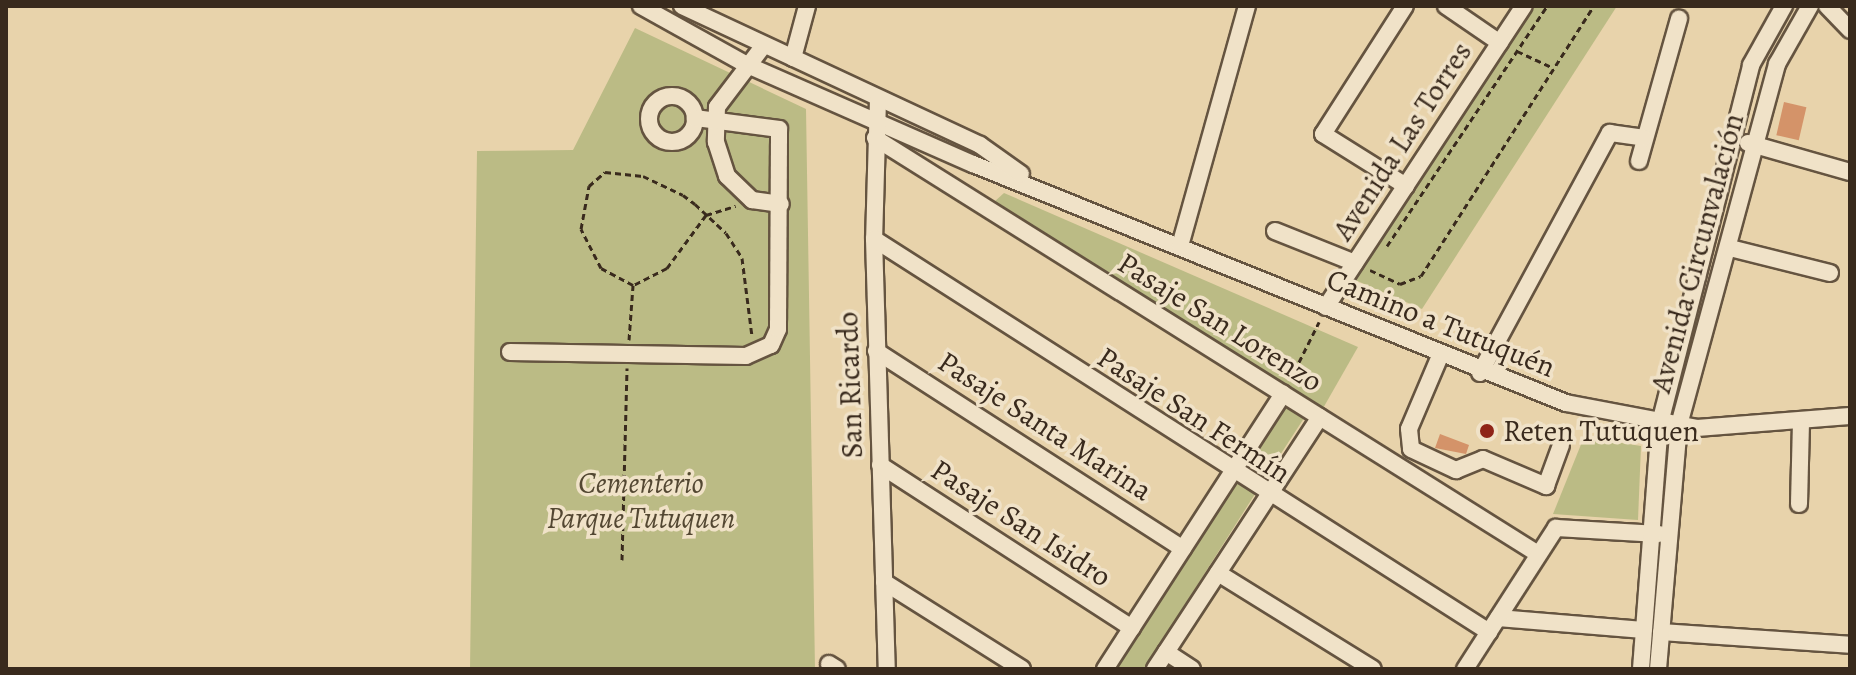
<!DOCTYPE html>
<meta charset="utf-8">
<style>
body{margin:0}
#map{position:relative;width:1856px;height:675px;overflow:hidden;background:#e8d3ab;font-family:Alegreya,serif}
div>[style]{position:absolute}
.green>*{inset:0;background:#bbbb85;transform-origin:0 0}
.building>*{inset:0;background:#d49369;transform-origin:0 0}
.path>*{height:3px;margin-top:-1.5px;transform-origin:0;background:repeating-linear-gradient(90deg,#392a1d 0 6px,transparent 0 10px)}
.roads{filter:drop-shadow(2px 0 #655440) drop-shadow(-2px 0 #655440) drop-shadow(0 2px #655440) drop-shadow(0 -2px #655440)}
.minor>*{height:16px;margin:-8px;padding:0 8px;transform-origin:8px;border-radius:8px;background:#f0e2c8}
.minor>.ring{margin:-8px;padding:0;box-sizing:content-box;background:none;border:16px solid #f0e2c8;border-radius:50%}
.dots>*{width:22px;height:22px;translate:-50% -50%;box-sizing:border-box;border:4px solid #f0e2c8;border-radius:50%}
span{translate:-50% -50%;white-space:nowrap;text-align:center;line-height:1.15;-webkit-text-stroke:7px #f0e2c8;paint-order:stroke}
.street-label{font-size:30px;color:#392a1d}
.poi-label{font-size:30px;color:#392a1d}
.left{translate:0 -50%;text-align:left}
.park-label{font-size:30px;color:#534732;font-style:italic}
.frame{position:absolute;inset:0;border:8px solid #392a1d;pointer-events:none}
</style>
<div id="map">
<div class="green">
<i style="clip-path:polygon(1535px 6px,1617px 6px,1422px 309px,1355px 280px)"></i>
<i style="clip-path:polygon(635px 28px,806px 109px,815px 669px,470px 669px,477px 151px,573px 150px)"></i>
<i style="clip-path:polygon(1004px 193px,1358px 347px,1322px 410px,994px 202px)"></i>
<i style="left:1281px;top:404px;width:27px;height:77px;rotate:33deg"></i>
<i style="clip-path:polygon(1584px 437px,1641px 446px,1638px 520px,1553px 514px)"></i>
<i style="clip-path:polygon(1236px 482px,1255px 494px,1144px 669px,1112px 669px)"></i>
</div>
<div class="building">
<i style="left:1784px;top:102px;width:23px;height:34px;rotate:13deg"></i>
<i style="clip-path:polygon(1440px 434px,1469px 445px,1466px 454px,1435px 448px)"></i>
</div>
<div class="path">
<i style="left:1517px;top:51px;width:40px;rotate:25deg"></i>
<i style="left:706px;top:215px;width:66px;rotate:126.3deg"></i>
<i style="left:667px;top:268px;width:38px;rotate:153deg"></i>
<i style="left:633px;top:285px;width:36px;rotate:-152deg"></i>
<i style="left:601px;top:268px;width:44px;rotate:-117.1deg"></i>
<i style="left:581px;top:229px;width:44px;rotate:-79.5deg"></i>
<i style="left:589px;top:186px;width:21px;rotate:-41deg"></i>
<i style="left:605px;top:172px;width:38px;rotate:6deg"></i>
<i style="left:643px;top:176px;width:44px;rotate:25.4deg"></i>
<i style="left:683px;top:195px;width:15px;rotate:37deg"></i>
<i style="left:695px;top:204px;width:42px;rotate:43.1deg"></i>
<i style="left:726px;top:233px;width:30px;rotate:57deg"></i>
<i style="left:742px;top:258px;width:79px;rotate:82.7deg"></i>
<i style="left:706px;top:215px;width:31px;rotate:-17deg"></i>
<i style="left:1387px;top:246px;width:288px;rotate:-56.3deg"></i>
<i style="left:1370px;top:270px;width:33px;rotate:25deg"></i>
<i style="left:1400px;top:284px;width:22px;rotate:-21deg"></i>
<i style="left:1421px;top:276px;width:321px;rotate:-57.4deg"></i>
<i style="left:629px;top:340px;width:55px;rotate:-85.8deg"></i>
<i style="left:1290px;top:380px;width:65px;rotate:-63.4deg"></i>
<i style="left:622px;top:560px;width:192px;rotate:-88.5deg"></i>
</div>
<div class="roads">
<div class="minor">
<i style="left:641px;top:6px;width:119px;rotate:29.1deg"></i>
<i style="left:745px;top:64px;width:249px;rotate:23.7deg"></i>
<i style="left:973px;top:164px;width:639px;rotate:21.95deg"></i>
<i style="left:1566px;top:403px;width:133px;rotate:10.8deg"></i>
<i style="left:1697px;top:428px;width:153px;rotate:-4.5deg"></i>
<i style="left:682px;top:6px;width:329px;rotate:25deg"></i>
<i style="left:980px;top:145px;width:50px;rotate:35.3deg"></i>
<i style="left:1405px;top:6px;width:152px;rotate:122.6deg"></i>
<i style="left:1323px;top:134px;width:98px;rotate:32.1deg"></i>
<i style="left:1446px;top:6px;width:65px;rotate:34.4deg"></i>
<i style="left:1827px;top:6px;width:33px;rotate:46deg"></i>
<i style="left:764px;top:45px;width:78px;rotate:127.2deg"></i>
<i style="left:717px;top:107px;width:35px;rotate:92deg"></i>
<i style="left:716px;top:142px;width:36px;rotate:72deg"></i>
<i style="left:727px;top:176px;width:35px;rotate:44deg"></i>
<i style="left:752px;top:200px;width:29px;rotate:8deg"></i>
<i style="left:793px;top:58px;width:54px;rotate:-74.9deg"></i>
<i class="ring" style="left:649px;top:96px;width:30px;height:30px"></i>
<i style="left:878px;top:99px;width:140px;rotate:91.6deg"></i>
<i style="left:874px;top:239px;width:430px;rotate:88.3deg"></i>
<i style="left:875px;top:138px;width:779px;rotate:32.1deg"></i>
<i style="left:1748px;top:143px;width:106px;rotate:15.9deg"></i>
<i style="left:1639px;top:161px;width:148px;rotate:-74.3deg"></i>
<i style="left:1275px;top:231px;width:86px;rotate:21.8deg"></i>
<i style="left:874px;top:239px;width:730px;rotate:32.58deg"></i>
<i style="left:1180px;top:246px;width:249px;rotate:-74.4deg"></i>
<i style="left:1730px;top:248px;width:103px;rotate:14deg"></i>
<i style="left:1326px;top:307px;width:360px;rotate:-56.7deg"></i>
<i style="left:876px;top:351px;width:365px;rotate:32.8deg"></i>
<i style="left:510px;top:352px;width:236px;rotate:1deg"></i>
<i style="left:746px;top:356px;width:27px;rotate:-24deg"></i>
<i style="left:771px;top:345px;width:17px;rotate:-66deg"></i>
<i style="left:778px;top:329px;width:200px;rotate:-89.7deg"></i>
<i style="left:779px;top:129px;width:85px;rotate:-172.5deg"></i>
<i style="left:1440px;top:356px;width:79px;rotate:113deg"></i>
<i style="left:1409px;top:429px;width:20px;rotate:84deg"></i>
<i style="left:1411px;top:449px;width:50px;rotate:25deg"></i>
<i style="left:1456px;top:470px;width:29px;rotate:-22deg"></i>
<i style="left:1483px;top:459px;width:69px;rotate:23.2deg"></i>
<i style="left:1546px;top:486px;width:44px;rotate:-69.9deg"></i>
<i style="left:1480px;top:373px;width:273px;rotate:-61.6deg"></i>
<i style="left:1610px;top:133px;width:34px;rotate:8deg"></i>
<i style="left:880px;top:465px;width:300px;rotate:32.9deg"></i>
<i style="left:1799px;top:504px;width:82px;rotate:-88.6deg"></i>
<i style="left:1218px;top:573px;width:182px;rotate:31.8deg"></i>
<i style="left:884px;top:582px;width:163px;rotate:32.2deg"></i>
<i style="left:1498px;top:618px;width:146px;rotate:4.7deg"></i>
<i style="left:1661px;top:632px;width:189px;rotate:3.9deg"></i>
<i style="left:1166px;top:652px;width:31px;rotate:33deg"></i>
<i style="left:829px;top:664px;width:9px;rotate:32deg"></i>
<i style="left:1105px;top:669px;width:328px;rotate:-57.1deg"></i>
<i style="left:1155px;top:669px;width:301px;rotate:-56.8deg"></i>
<i style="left:1465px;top:669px;width:168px;rotate:-57.2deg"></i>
<i style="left:1556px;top:528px;width:103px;rotate:3.3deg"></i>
<i style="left:1641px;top:669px;width:247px;rotate:-85.6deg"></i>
<i style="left:1660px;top:423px;width:369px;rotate:-75.7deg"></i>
<i style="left:1751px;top:65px;width:68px;rotate:-60.8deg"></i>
<i style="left:1658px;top:669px;width:245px;rotate:-85.1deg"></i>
<i style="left:1679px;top:425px;width:374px;rotate:-74.8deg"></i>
<i style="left:1777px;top:64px;width:67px;rotate:-60.4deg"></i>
</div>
</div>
<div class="dots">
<i style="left:1487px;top:431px;background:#8f2418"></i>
</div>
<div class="street-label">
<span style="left:1402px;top:141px;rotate:-57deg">Avenida Las Torres</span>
<span style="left:1697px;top:253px;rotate:-75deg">Avenida Circunvalación</span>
<span style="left:1220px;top:322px;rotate:32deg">Pasaje San Lorenzo</span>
<span style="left:1441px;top:323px;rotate:22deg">Camino a Tutuquén</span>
<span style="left:850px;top:385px;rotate:-92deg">San Ricardo</span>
<span style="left:1194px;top:415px;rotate:33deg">Pasaje San Fermín</span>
<span style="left:1045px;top:426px;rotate:33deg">Pasaje Santa Marina</span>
<span style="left:1021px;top:523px;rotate:33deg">Pasaje San Isidro</span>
</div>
<div class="poi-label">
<span class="left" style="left:1503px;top:431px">Reten Tutuquen</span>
</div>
<div class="park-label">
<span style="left:641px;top:500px">Cementerio<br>Parque Tutuquen</span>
</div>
<div class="frame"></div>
</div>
